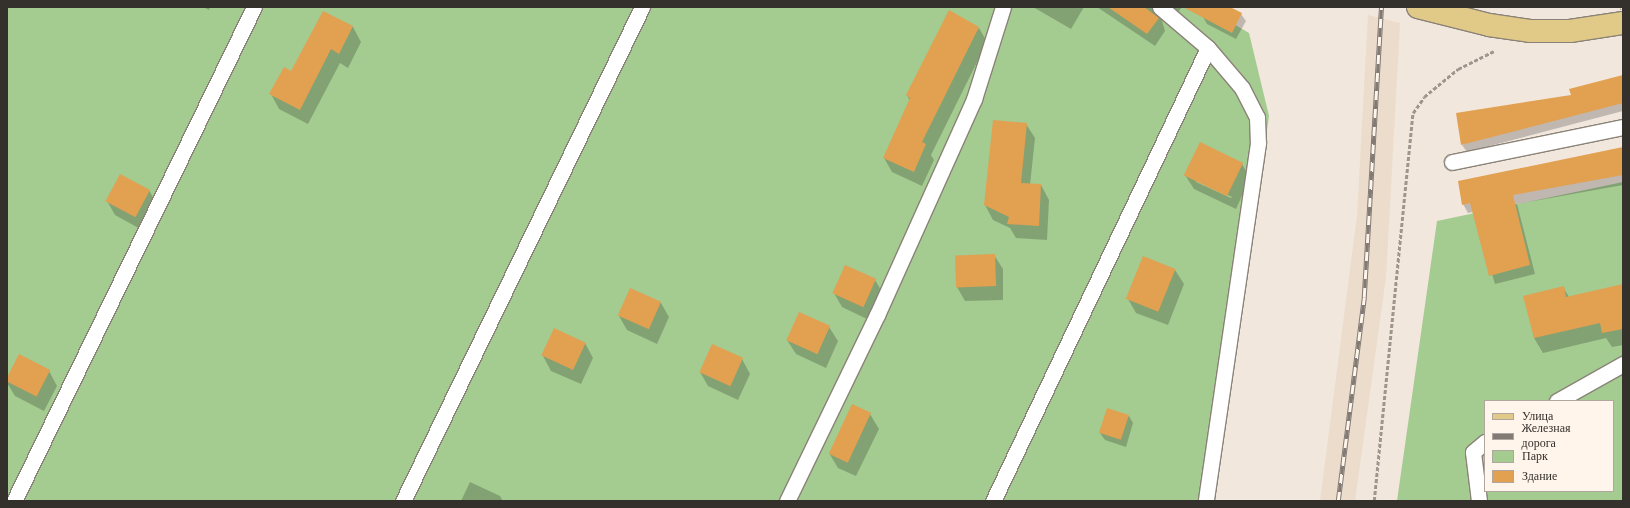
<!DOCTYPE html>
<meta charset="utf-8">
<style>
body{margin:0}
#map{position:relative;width:1630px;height:508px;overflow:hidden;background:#f1e7dd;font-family:Georgia,serif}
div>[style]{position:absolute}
.built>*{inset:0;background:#ebdccc}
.green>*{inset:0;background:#a4cb90}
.shadow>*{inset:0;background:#0003}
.building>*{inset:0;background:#e2a051;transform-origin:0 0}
.path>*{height:2.5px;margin-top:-1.25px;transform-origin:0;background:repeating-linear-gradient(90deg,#9d958e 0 4px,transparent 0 6px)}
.roads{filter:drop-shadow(1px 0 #8a8278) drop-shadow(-1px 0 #8a8278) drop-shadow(0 1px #8a8278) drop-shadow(0 -1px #8a8278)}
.lane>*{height:15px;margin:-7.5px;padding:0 7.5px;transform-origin:7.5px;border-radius:7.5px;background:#fff}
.primary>*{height:22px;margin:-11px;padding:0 11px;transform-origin:11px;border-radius:11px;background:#e1ca87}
.rail>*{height:4.5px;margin-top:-2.25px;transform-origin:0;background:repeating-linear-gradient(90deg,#fff5eb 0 9px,#827b75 0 18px);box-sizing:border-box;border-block:1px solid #827b75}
span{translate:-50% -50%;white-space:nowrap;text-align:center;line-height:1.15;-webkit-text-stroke:4px #fff5eb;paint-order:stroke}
.frame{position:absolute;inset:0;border:8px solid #34302c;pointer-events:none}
.legend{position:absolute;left:1484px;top:400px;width:130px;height:92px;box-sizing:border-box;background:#fff5eb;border:1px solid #aea69f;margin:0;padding:5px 7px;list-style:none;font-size:12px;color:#34302c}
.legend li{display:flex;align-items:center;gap:8px;height:20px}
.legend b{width:20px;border:1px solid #aea69f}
</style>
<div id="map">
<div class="built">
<i style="clip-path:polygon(1368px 15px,1400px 23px,1386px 277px,1355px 501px,1320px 501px,1357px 216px)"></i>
</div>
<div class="green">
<i style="clip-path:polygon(7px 7px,1205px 7px,1249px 33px,1269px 116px,1213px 501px,7px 501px)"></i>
<i style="clip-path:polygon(evenodd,1623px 182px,1623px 501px,1397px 501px,1437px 221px,1623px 182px,1485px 401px,1613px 401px,1613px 491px,1485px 491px,1485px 401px)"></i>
</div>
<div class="shadow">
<i style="clip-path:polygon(203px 7px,210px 7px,209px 10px)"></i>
<i style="clip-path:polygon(1033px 7px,1084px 7px,1071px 29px)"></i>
<i style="clip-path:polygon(1097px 7px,1182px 7px,1176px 15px,1160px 14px,1165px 31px,1155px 46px)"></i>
<i style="clip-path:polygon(1208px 7px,1228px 7px,1241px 14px,1246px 21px,1236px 39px,1207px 24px,1203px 17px)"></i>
<i style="clip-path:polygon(324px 12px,353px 27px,361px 42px,348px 68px,340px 63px,308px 124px,279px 109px,271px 94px,292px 73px)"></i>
<i style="clip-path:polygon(979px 28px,987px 42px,931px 155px,934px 160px,922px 186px,892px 172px,884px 158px,910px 101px,907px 95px)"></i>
<i style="clip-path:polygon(1623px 76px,1623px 111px,1467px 152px,1462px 145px)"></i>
<i style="clip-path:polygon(1026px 124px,1035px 138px,1030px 185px,1041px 185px,1049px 200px,1047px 240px,1016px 238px,1010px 228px,993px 220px,985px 205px)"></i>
<i style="clip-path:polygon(1623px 148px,1623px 185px,1517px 204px,1535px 274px,1495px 284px,1473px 212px,1468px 213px,1463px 204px)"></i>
<i style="clip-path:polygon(evenodd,1242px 164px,1250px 178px,1236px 209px,1194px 189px,1185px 175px,1242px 164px,1196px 180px,1232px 197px,1231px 198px,1196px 182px,1196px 180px)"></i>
<i style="clip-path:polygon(149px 190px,157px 205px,144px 231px,115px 215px,107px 201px)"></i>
<i style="clip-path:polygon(994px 255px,1003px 269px,1003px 300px,965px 301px,957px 287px)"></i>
<i style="clip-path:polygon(1175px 270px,1184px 284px,1168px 325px,1136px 313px,1128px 299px)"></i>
<i style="clip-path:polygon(875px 280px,884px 295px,871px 321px,842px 307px,834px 293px)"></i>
<i style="clip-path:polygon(1623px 285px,1623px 345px,1612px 347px,1606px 338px,1543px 353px,1534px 338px,1525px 297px,1563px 287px,1569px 297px)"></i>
<i style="clip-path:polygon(631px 289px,661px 303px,669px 317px,657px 344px,627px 330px,619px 316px)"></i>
<i style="clip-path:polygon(829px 327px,838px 341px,826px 368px,796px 354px,787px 340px)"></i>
<i style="clip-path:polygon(585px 343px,593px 358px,581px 384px,551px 371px,543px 356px)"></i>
<i style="clip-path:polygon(20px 356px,49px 371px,57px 386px,44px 411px,15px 396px,7px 383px)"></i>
<i style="clip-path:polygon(742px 359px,750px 374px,738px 400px,708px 386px,700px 372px)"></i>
<i style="clip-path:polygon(870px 414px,879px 429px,856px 476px,838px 468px,829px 453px)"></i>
<i style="clip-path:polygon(1129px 416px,1133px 423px,1126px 447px,1105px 440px,1100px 433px)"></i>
<i style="clip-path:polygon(470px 482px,500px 496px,503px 501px,461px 501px)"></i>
</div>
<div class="building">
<i style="clip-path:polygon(1108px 7px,1144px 7px,1159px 18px,1147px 34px)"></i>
<i style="clip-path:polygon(1183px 7px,1230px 7px,1242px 13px,1232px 33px)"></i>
<i style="clip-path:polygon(949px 10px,979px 27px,922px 142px,926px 144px,914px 172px,883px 158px,910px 98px,906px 95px)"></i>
<i style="clip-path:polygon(323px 11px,353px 26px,339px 54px,331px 49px,300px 110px,269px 94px,284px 67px,291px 71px)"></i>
<i style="clip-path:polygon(1623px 75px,1623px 103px,1461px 145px,1456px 113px,1571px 95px,1569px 89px)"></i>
<i style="clip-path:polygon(993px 120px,1027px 123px,1021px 183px,1041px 184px,1039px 226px,1007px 224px,1009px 217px,984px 205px)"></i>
<i style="left:1200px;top:142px;width:48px;height:37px;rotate:26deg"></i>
<i style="clip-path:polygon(1623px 147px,1623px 175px,1513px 195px,1530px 265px,1489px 276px,1470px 203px,1462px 205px,1458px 181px)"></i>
<i style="left:120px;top:174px;width:34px;height:31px;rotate:28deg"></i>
<i style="left:995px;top:254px;width:32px;height:40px;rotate:88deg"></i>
<i style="left:1143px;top:256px;width:35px;height:46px;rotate:22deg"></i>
<i style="left:845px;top:265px;width:34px;height:31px;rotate:24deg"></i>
<i style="clip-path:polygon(1623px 284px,1623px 329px,1602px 333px,1600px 323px,1534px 338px,1523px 296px,1564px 286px,1566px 297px)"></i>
<i style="left:630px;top:288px;width:34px;height:30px;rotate:24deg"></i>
<i style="left:799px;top:312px;width:34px;height:31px;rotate:24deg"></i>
<i style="left:554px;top:328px;width:35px;height:30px;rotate:25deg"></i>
<i style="left:712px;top:344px;width:34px;height:31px;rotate:24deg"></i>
<i style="left:19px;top:354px;width:35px;height:30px;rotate:27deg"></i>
<i style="left:852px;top:404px;width:21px;height:55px;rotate:25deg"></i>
<i style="left:1107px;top:408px;width:23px;height:26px;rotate:18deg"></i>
</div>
<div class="path">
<i style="left:1374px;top:501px;width:390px;rotate:-84.3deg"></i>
<i style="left:1413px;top:113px;width:19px;rotate:-55deg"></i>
<i style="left:1424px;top:97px;width:44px;rotate:-39.5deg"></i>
<i style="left:1458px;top:69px;width:40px;rotate:-26.6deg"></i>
</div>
<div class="roads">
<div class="lane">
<i style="left:1160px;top:7px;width:63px;rotate:40.5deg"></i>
<i style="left:1208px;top:48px;width:52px;rotate:49.6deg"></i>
<i style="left:1242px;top:88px;width:33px;rotate:63deg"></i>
<i style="left:1257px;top:117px;width:26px;rotate:88deg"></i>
<i style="left:1258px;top:143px;width:362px;rotate:98.3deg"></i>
<i style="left:1452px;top:162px;width:175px;rotate:-11.6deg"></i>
<i style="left:1557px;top:401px;width:76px;rotate:-29.3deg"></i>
<i style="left:14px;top:501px;width:549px;rotate:-64.09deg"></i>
<i style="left:403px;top:501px;width:549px;rotate:-64.18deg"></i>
<i style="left:787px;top:501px;width:207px;rotate:-64.2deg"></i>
<i style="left:877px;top:315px;width:237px;rotate:-65.8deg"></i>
<i style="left:974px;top:99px;width:96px;rotate:-72.5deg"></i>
<i style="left:993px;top:501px;width:501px;rotate:-64.61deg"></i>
<i style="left:1479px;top:501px;width:49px;rotate:-97deg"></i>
<i style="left:1473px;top:452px;width:16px;rotate:-40deg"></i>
</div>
<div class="primary">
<i style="left:1418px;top:7px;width:73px;rotate:14.2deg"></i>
<i style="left:1489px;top:25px;width:41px;rotate:8.3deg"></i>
<i style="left:1530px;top:31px;width:40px"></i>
<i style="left:1570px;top:31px;width:54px;rotate:-8.6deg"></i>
</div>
</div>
<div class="rail">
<i style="left:1622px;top:7px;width:1px;rotate:45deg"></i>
<i style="left:1338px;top:501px;width:206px;rotate:-82.7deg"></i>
<i style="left:1364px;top:297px;width:290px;rotate:-86.6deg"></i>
</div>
<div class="frame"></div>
<ul class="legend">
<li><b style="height:5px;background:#e1ca87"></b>Улица</li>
<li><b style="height:5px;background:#827b75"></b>Железная дорога</li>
<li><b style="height:11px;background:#a4cb90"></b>Парк</li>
<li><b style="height:11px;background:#e2a051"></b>Здание</li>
</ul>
</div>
